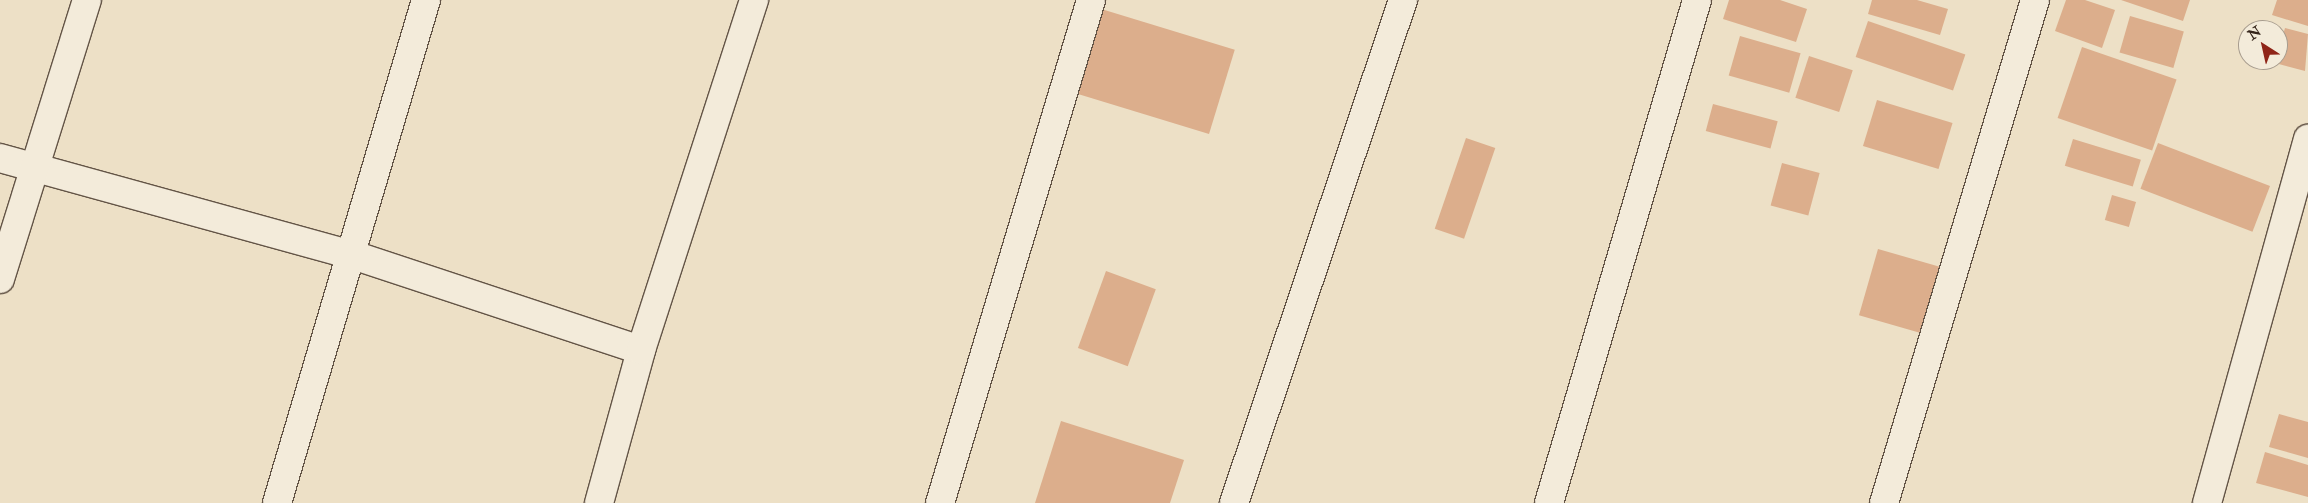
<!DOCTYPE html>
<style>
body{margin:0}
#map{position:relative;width:2308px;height:503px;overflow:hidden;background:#ede0c6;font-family:"IM FELL Double Pica",serif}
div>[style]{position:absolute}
.building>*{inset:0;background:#dcae8c;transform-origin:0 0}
.roads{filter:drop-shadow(1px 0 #635446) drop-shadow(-1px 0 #635446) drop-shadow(0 1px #635446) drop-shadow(0 -1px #635446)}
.street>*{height:28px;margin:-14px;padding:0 14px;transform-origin:14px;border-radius:14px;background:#f3ebda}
span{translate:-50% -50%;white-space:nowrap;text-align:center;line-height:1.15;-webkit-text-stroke:4.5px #f3ebda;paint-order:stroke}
.north{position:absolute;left:2238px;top:20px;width:50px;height:50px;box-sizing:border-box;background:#f3ebda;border:1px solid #a79c8e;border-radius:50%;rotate:325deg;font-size:14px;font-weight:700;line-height:20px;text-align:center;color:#35251b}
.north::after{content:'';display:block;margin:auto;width:18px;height:22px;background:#8f2418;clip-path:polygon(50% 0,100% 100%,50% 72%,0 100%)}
</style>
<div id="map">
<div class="building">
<i style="clip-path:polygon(1729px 0,1780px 0,1807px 9px,1796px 42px,1723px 19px)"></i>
<i style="clip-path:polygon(1872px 0,1917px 0,1948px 9px,1940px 35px,1868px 14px)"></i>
<i style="clip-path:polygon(2066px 0,2085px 0,2115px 10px,2102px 48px,2055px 31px)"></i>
<i style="clip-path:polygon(2121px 0,2190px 0,2183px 21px)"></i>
<i style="clip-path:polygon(2277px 0,2308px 0,2308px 26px,2272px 15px)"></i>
<i style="left:1098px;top:8px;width:143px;height:88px;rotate:17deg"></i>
<i style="left:2130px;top:16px;width:56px;height:38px;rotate:16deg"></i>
<i style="left:1868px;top:21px;width:103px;height:38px;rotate:19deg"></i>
<i style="clip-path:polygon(2285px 28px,2308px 34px,2305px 71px,2275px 63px)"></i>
<i style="left:1740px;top:36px;width:63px;height:41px;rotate:16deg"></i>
<i style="left:2082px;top:47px;width:100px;height:75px;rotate:19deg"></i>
<i style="left:1809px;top:56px;width:46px;height:44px;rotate:18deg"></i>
<i style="left:1877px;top:100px;width:79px;height:48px;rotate:17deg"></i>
<i style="left:1713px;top:104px;width:67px;height:28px;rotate:15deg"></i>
<i style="left:1466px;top:138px;width:31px;height:96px;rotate:19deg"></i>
<i style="left:2073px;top:139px;width:71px;height:28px;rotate:17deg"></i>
<i style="left:2158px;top:143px;width:120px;height:49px;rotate:21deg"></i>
<i style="left:1782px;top:163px;width:39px;height:44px;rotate:15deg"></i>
<i style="left:2112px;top:195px;width:25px;height:26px;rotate:16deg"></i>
<i style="left:1878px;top:249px;width:65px;height:69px;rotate:16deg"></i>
<i style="left:1106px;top:271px;width:53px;height:82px;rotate:20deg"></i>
<i style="clip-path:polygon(2279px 414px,2308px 422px,2308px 458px,2269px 447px)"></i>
<i style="clip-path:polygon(1061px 421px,1184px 460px,1170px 503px,1035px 503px)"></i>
<i style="clip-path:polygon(2265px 452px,2308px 465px,2308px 497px,2256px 483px)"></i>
</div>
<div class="roads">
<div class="street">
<i style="left:0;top:158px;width:366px;rotate:15.4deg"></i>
<i style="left:353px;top:255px;width:303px;rotate:18.3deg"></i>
<i style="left:0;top:279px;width:292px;rotate:-72.7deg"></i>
<i style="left:277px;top:503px;width:525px;rotate:-73.5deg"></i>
<i style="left:599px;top:503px;width:159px;rotate:-74.6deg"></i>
<i style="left:641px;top:350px;width:368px;rotate:-72.1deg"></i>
<i style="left:940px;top:503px;width:525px;rotate:-73.29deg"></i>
<i style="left:1234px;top:503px;width:531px;rotate:-71.43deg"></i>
<i style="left:1549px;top:503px;width:524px;rotate:-73.6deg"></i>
<i style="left:1884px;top:503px;width:525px;rotate:-73.29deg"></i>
<i style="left:2207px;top:503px;width:378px;rotate:-74.5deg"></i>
</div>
</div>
<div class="north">N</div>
</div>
